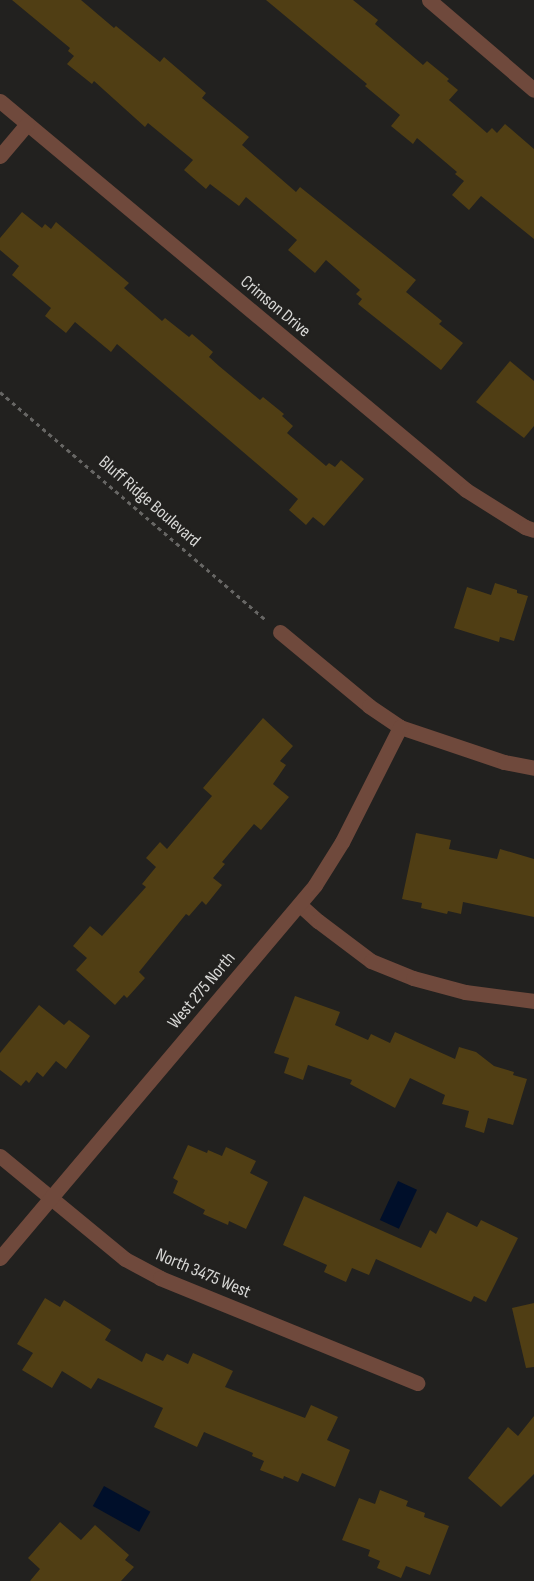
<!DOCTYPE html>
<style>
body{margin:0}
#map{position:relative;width:534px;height:1581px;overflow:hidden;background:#22211f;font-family:"Sofia Sans Condensed",sans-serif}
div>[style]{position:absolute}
.water>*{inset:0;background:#000f2a;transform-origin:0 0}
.building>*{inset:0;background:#503e14}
.path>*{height:3px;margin-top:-1.5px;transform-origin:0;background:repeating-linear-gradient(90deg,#676664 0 4px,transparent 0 8px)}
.minor>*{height:15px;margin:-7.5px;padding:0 7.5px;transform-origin:7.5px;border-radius:7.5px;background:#6f493c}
span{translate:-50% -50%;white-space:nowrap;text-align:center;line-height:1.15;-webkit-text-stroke:5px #22211f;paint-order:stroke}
.street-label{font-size:18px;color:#d7d7d5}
</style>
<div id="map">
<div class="water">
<i style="left:398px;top:1181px;width:21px;height:43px;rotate:25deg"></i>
<i style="left:104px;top:1486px;width:53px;height:23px;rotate:29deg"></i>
</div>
<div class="building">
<i style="clip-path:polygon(12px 0,81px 0,114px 28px,116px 26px,160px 62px,164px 57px,206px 93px,202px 98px,249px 137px,242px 145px,296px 192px,300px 187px,416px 280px,406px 292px,442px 321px,439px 324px,463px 343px,441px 370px,358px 304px,362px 299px,356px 294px,360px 290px,326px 260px,315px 273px,288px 250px,297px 240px,246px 197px,239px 206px,210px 184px,206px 189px,184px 170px,193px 160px,148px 123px,145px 127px,94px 81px,92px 84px,67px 64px,74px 56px,68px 51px,70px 48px)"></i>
<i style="clip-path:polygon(266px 0,353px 0,378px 20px,375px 24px,423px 65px,427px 61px,449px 79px,447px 81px,458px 90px,449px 100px,487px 133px,492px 128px,497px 133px,505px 124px,534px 149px,534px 239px,481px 196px,469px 210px,452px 195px,464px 181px,455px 174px,457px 172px,417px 138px,413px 144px,391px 126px,400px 115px,365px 86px,367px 84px)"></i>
<i style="clip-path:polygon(22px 212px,42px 228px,45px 224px,51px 229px,56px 222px,129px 283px,124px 288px,162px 321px,165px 318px,189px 337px,192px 334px,213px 352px,209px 357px,219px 366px,260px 400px,263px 397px,284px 414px,282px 416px,293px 426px,287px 433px,326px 466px,329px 463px,335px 467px,341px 460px,364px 479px,324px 526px,313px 517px,306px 525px,289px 510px,298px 499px,117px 344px,111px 352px,75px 322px,66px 333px,45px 316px,51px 308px,12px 275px,19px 266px,0 250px,0 238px)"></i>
<i style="clip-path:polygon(510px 361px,534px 381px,534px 426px,524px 438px,476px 402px)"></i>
<i style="clip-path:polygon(495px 583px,517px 590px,517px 593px,528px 596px,514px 641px,500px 637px,499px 642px,454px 628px,467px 587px,491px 595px)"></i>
<i style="clip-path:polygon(263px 718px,293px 746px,280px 761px,286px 765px,273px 784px,289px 797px,261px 830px,254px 824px,222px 862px,225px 864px,213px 878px,222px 885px,206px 905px,202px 901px,189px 916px,186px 914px,139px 972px,145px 978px,127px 998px,124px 995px,115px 1005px,76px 970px,87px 958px,73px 946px,90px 926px,102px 936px,146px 887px,142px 884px,156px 867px,146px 858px,160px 842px,167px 849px,212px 796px,203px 788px)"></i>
<i style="clip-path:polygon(416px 833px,451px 840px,449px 849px,497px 859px,500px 849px,534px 859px,534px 917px,463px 902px,461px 914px,448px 911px,447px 914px,421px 908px,422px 903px,402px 899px)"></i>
<i style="clip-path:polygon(295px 996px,340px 1012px,335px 1025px,368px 1040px,371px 1034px,390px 1043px,395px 1032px,455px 1059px,459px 1047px,476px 1052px,494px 1066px,514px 1072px,513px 1075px,527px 1079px,513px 1125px,488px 1118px,484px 1133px,465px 1127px,469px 1111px,442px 1104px,445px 1095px,410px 1078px,395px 1108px,350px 1084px,352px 1080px,308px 1065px,303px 1080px,284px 1073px,289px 1058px,274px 1053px)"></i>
<i style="clip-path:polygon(39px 1005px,64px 1025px,69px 1020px,90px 1036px,66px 1069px,56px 1061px,43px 1077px,37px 1072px,29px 1083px,26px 1080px,21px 1086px,0 1070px,0 1053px)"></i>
<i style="clip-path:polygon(188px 1145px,207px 1153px,208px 1150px,222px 1156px,226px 1147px,256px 1161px,250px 1173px,268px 1182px,246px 1229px,229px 1221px,228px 1225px,203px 1214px,205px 1210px,173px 1193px,178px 1181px,173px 1178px)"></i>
<i style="clip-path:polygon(304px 1196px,421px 1248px,430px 1230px,436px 1234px,447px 1212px,477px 1227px,481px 1220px,518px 1238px,486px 1302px,474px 1296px,471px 1302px,376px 1259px,369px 1275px,352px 1268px,346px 1282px,324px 1272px,327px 1265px,283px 1245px)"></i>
<i style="clip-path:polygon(45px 1298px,60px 1307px,64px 1300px,111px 1330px,105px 1340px,142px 1362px,146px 1353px,163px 1361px,167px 1354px,188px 1364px,193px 1353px,233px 1371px,225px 1387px,305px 1418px,311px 1405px,338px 1417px,327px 1440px,350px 1450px,335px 1487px,302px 1473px,298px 1482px,284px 1476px,283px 1479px,260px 1470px,264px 1461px,252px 1456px,253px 1453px,204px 1432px,197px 1447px,154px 1427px,163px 1408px,98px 1378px,91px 1389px,62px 1371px,52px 1388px,22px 1370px,33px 1353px,17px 1344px)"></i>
<i style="clip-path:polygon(534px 1303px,534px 1367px,526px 1368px,512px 1308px)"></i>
<i style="clip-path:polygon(534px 1416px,534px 1474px,501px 1507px,468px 1478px,508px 1427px,518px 1436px)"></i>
<i style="clip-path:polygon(380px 1490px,408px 1501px,406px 1506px,425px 1513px,424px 1517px,449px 1526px,430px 1575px,406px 1566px,401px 1578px,377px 1568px,380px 1561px,368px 1556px,370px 1550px,342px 1540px,359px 1498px,375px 1504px)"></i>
<i style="clip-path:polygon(60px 1522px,81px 1540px,95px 1525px,129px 1555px,125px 1560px,134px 1567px,121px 1581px,30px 1581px,40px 1569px,28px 1558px)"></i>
</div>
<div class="path">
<i style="left:0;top:392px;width:350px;rotate:40.6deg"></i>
</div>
<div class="minor">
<i style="left:429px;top:0;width:138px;rotate:40.6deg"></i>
<i style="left:0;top:101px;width:607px;rotate:39.85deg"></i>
<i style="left:466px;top:490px;width:70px;rotate:32.1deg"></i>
<i style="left:525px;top:527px;width:9px;rotate:18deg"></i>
<i style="left:0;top:156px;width:42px;rotate:-49.8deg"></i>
<i style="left:280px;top:632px;width:116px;rotate:39.7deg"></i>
<i style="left:369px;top:706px;width:37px;rotate:34deg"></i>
<i style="left:400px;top:727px;width:110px;rotate:18.6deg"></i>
<i style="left:504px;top:762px;width:31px;rotate:11deg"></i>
<i style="left:300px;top:905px;width:24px;rotate:42deg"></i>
<i style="left:318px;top:921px;width:66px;rotate:37deg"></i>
<i style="left:371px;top:961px;width:45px;rotate:22deg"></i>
<i style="left:413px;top:978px;width:54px;rotate:15.1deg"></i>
<i style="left:465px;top:992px;width:70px;rotate:7.4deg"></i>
<i style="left:0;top:1156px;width:162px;rotate:39.5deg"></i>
<i style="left:125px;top:1259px;width:40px;rotate:28deg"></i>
<i style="left:160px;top:1278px;width:278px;rotate:22.2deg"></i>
<i style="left:0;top:1258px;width:488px;rotate:-49.8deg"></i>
<i style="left:315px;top:885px;width:51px;rotate:-57.9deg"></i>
<i style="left:342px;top:842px;width:129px;rotate:-63.2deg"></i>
</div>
<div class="street-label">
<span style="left:275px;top:307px;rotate:40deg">Crimson Drive</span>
<span style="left:149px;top:502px;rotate:41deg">Bluff Ridge Boulevard</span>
<span style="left:202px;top:991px;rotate:-50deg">West 275 North</span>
<span style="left:203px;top:1274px;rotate:23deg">North 3475 West</span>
</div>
</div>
